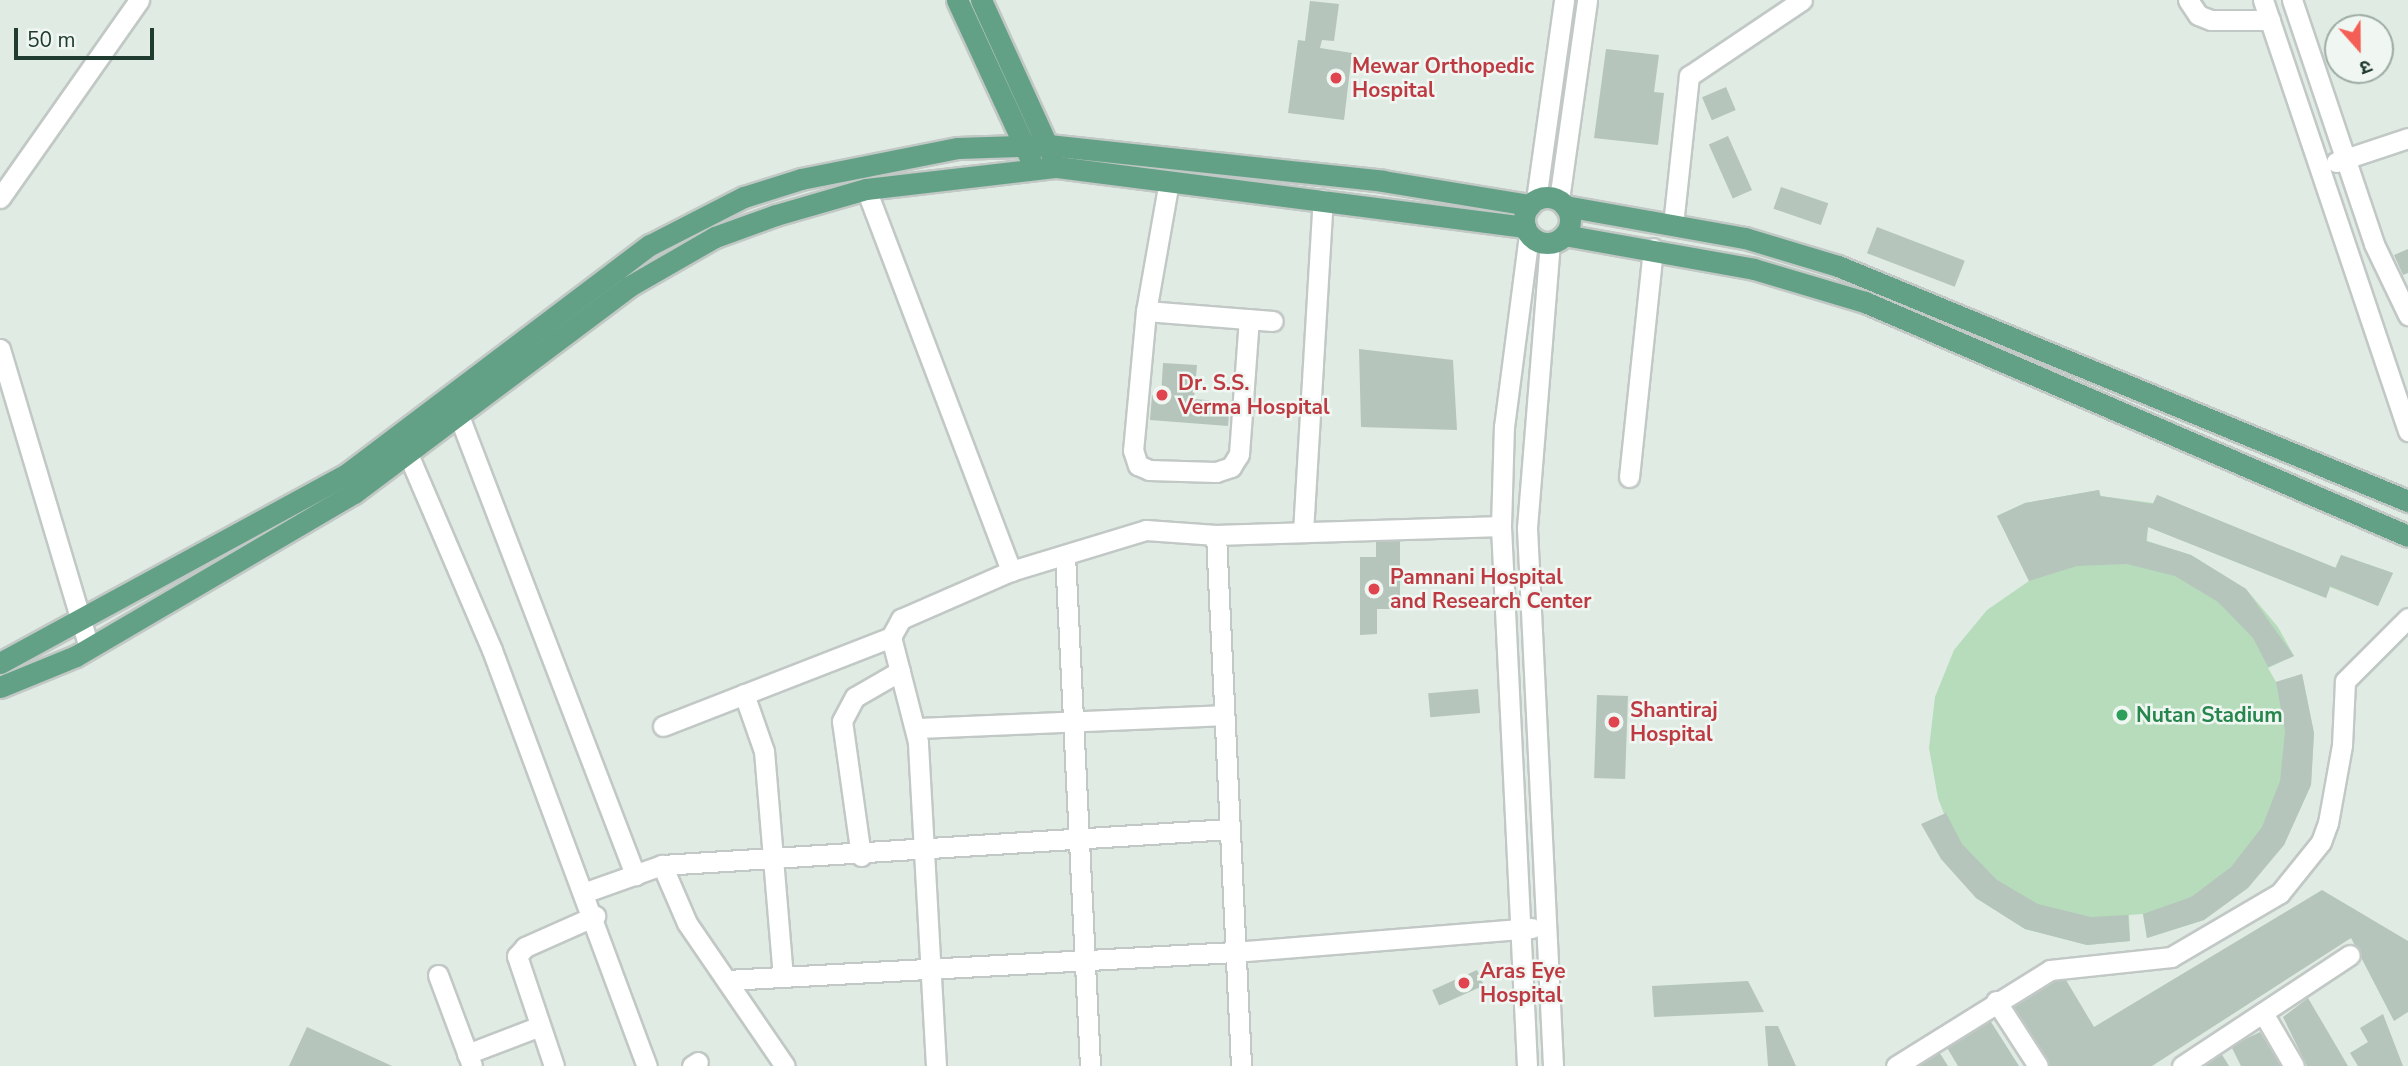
<!DOCTYPE html>
<meta charset="utf-8">
<style>
body{margin:0}
#map{position:relative;width:2408px;height:1066px;overflow:hidden;background:#dfebe3;font-family:"Nunito Sans","Noto Sans Devanagari",sans-serif}
div>[style]{position:absolute}
.green>*{inset:0;background:#b7dcbb}
.building>*{inset:0;background:#b5c5bc;transform-origin:0 0}
.roads{filter:drop-shadow(2px 0 #c1c8c5) drop-shadow(-2px 0 #c1c8c5) drop-shadow(0 2px #c1c8c5) drop-shadow(0 -2px #c1c8c5)}
.street>*{height:19px;margin:-9.5px;padding:0 9.5px;transform-origin:9.5px;border-radius:9.5px;background:#fff}
.primary>*{height:21px;margin:-10.5px;padding:0 10.5px;transform-origin:10.5px;border-radius:10.5px;background:#63a186}
.primary>.ring{margin:-10.5px;padding:0;box-sizing:content-box;background:none;border:21px solid #63a186;border-radius:50%}
.dots>*{width:19px;height:19px;translate:-50% -50%;box-sizing:border-box;border:4px solid #f0f7f2;border-radius:50%}
span{translate:-50% -50%;white-space:nowrap;text-align:center;line-height:1.15;-webkit-text-stroke:5px #f0f7f2;paint-order:stroke}
.health-label{font-size:21px;color:#be3a42;font-weight:700}
.left{translate:0 -50%;text-align:left}
.leisure-label{font-size:21px;color:#27864d;font-weight:700}
.north{position:absolute;left:2324px;top:14px;width:70px;height:70px;box-sizing:border-box;background:#f0f7f2;border:2px solid #9daca4;border-radius:50%;rotate:159deg;font-size:19px;font-weight:700;line-height:28px;text-align:center;color:#203b2f}
.north::after{content:'';display:block;margin:auto;width:24px;height:32px;background:#f35f55;clip-path:polygon(50% 0,100% 100%,50% 72%,0 100%)}
.scale{position:absolute;left:14px;top:28px;width:140px;height:32px;box-sizing:border-box;border:4px solid #203b2f;border-top:0;padding-left:9px;font-size:21px;line-height:24px;white-space:nowrap;color:#203b2f;-webkit-text-stroke:5px #f0f7f2;paint-order:stroke}
</style>
<div id="map">
<div class="green">
<i style="clip-path:polygon(2099px 490px,2101px 496px,2153px 503px,2157px 495px,2335px 568px,2341px 555px,2393px 573px,2378px 606px,2330px 587px,2326px 598px,2148px 527px,2147px 541px,2191px 555px,2246px 589px,2278px 627px,2294px 656px,2268px 668px,2276px 682px,2302px 674px,2314px 733px,2311px 785px,2284px 845px,2204px 920px,2147px 938px,2143px 914px,2129px 915px,2130px 941px,2087px 945px,2025px 929px,1976px 898px,1938px 798px,1929px 748px,1935px 697px,1954px 650px,1987px 610px,2029px 581px,1997px 516px,2025px 503px)"></i>
</div>
<div class="building">
<i style="clip-path:polygon(1310px 1px,1339px 4px,1334px 41px,1322px 40px,1320px 48px,1352px 53px,1344px 120px,1288px 113px,1298px 40px,1305px 41px)"></i>
<i style="clip-path:polygon(1606px 49px,1659px 55px,1654px 92px,1664px 93px,1658px 145px,1594px 138px)"></i>
<i style="left:1726px;top:87px;width:25px;height:26px;rotate:67deg"></i>
<i style="left:1728px;top:136px;width:59px;height:21px;rotate:66deg"></i>
<i style="left:1781px;top:187px;width:50px;height:23px;rotate:19deg"></i>
<i style="left:1877px;top:227px;width:94px;height:28px;rotate:21deg"></i>
<i style="clip-path:polygon(2408px 249px,2408px 273px,2403px 275px,2394px 255px)"></i>
<i style="clip-path:polygon(1359px 349px,1453px 360px,1457px 430px,1361px 427px)"></i>
<i style="clip-path:polygon(1163px 363px,1197px 365px,1194px 399px,1230px 402px,1228px 426px,1150px 420px,1152px 395px,1161px 396px)"></i>
<i style="clip-path:polygon(2099px 490px,2100px 496px,2153px 504px,2157px 495px,2336px 568px,2341px 555px,2393px 573px,2378px 606px,2330px 586px,2326px 598px,2148px 527px,2146px 541px,2191px 555px,2246px 589px,2294px 656px,2268px 667px,2253px 638px,2218px 602px,2175px 576px,2127px 564px,2077px 566px,2029px 581px,1997px 516px,2025px 503px)"></i>
<i style="clip-path:polygon(1376px 541px,1400px 541px,1400px 609px,1377px 609px,1377px 634px,1360px 635px,1360px 557px,1376px 557px)"></i>
<i style="clip-path:polygon(2302px 674px,2314px 733px,2311px 785px,2284px 845px,2248px 888px,2204px 920px,2147px 938px,2143px 914px,2191px 897px,2231px 867px,2262px 827px,2280px 781px,2285px 731px,2276px 682px)"></i>
<i style="left:1478px;top:689px;width:24px;height:50px;rotate:85deg"></i>
<i style="left:1597px;top:695px;width:31px;height:83px;rotate:2deg"></i>
<i style="clip-path:polygon(1946px 813px,1962px 844px,1997px 880px,2038px 904px,2091px 917px,2128px 915px,2130px 941px,2087px 945px,2025px 929px,1976px 898px,1941px 859px,1921px 824px)"></i>
<i style="clip-path:polygon(2322px 890px,2408px 941px,2408px 1012px,2394px 1021px,2351px 938px,2152px 1066px,2047px 1066px,2011px 1007px,2063px 975px,2094px 1027px)"></i>
<i style="left:1477px;top:970px;width:17px;height:49px;rotate:66deg"></i>
<i style="clip-path:polygon(1748px 981px,1764px 1012px,1654px 1017px,1652px 986px)"></i>
<i style="clip-path:polygon(2308px 998px,2348px 1066px,2307px 1066px,2283px 1017px)"></i>
<i style="clip-path:polygon(1986px 1014px,2019px 1066px,1958px 1066px,1943px 1041px)"></i>
<i style="clip-path:polygon(2383px 1014px,2403px 1066px,2358px 1066px,2350px 1053px,2368px 1042px,2360px 1028px)"></i>
<i style="clip-path:polygon(1765px 1026px,1778px 1026px,1796px 1066px,1768px 1066px)"></i>
<i style="clip-path:polygon(307px 1027px,392px 1066px,289px 1066px)"></i>
<i style="clip-path:polygon(2260px 1032px,2281px 1066px,2241px 1066px,2231px 1046px)"></i>
<i style="clip-path:polygon(1936px 1047px,1948px 1066px,1904px 1066px)"></i>
<i style="clip-path:polygon(2221px 1053px,2229px 1066px,2199px 1066px)"></i>
</div>
<div class="roads">
<div class="street">
<i style="left:2188px;top:0;width:18px;rotate:56deg"></i>
<i style="left:2198px;top:15px;width:14px;rotate:21deg"></i>
<i style="left:2211px;top:20px;width:59px"></i>
<i style="left:2263px;top:0;width:455px;rotate:71.4deg"></i>
<i style="left:2292px;top:0;width:257px;rotate:71.4deg"></i>
<i style="left:2374px;top:244px;width:79px;rotate:64.4deg"></i>
<i style="left:2336px;top:162px;width:76px;rotate:-18.4deg"></i>
<i style="left:1169px;top:181px;width:132px;rotate:100deg"></i>
<i style="left:1146px;top:311px;width:140px;rotate:95.3deg"></i>
<i style="left:1133px;top:450px;width:16px;rotate:72deg"></i>
<i style="left:1138px;top:465px;width:12px;rotate:24deg"></i>
<i style="left:1149px;top:470px;width:67px;rotate:1.7deg"></i>
<i style="left:1216px;top:472px;width:16px;rotate:-18deg"></i>
<i style="left:1231px;top:467px;width:15px;rotate:-58deg"></i>
<i style="left:1239px;top:454px;width:135px;rotate:-85.8deg"></i>
<i style="left:866px;top:189px;width:409px;rotate:69.2deg"></i>
<i style="left:0;top:198px;width:242px;rotate:-54.9deg"></i>
<i style="left:1536px;top:200px;width:202px;rotate:-82deg"></i>
<i style="left:1559px;top:200px;width:202px;rotate:-82deg"></i>
<i style="left:1673px;top:225px;width:150px;rotate:-83.9deg"></i>
<i style="left:1689px;top:76px;width:136px;rotate:-33.9deg"></i>
<i style="left:1550px;top:242px;width:287px;rotate:94.6deg"></i>
<i style="left:1527px;top:528px;width:539px;rotate:87.23deg"></i>
<i style="left:1146px;top:311px;width:127px;rotate:4.5deg"></i>
<i style="left:0;top:349px;width:312px;rotate:73.4deg"></i>
<i style="left:459px;top:416px;width:492px;rotate:69deg"></i>
<i style="left:408px;top:454px;width:213px;rotate:66.8deg"></i>
<i style="left:492px;top:650px;width:444px;rotate:69.6deg"></i>
<i style="left:1629px;top:477px;width:230px;rotate:-84deg"></i>
<i style="left:1303px;top:532px;width:333px;rotate:-86.6deg"></i>
<i style="left:1216px;top:535px;width:532px;rotate:87.3deg"></i>
<i style="left:1065px;top:555px;width:512px;rotate:87.2deg"></i>
<i style="left:744px;top:694px;width:60px;rotate:70.7deg"></i>
<i style="left:764px;top:751px;width:226px;rotate:85.2deg"></i>
<i style="left:663px;top:726px;width:245px;rotate:-21.3deg"></i>
<i style="left:916px;top:728px;width:308px;rotate:-2.4deg"></i>
<i style="left:861px;top:856px;width:136px;rotate:-98deg"></i>
<i style="left:842px;top:721px;width:27px;rotate:-62deg"></i>
<i style="left:855px;top:697px;width:52px;rotate:-30deg"></i>
<i style="left:662px;top:865px;width:63px;rotate:66.7deg"></i>
<i style="left:687px;top:923px;width:173px;rotate:55.6deg"></i>
<i style="left:586px;top:892px;width:81px;rotate:-19.6deg"></i>
<i style="left:662px;top:865px;width:568px;rotate:-3.63deg"></i>
<i style="left:438px;top:975px;width:97px;rotate:69.5deg"></i>
<i style="left:727px;top:980px;width:508px;rotate:-3.16deg"></i>
<i style="left:1234px;top:952px;width:299px;rotate:-4.6deg"></i>
<i style="left:1996px;top:1001px;width:77px;rotate:57.1deg"></i>
<i style="left:2263px;top:1013px;width:61px;rotate:59.7deg"></i>
<i style="left:467px;top:1054px;width:78px;rotate:-21deg"></i>
<i style="left:554px;top:1066px;width:116px;rotate:-108.6deg"></i>
<i style="left:517px;top:956px;width:12px;rotate:-48deg"></i>
<i style="left:525px;top:947px;width:77px;rotate:-23.9deg"></i>
<i style="left:692px;top:1066px;width:7px;rotate:-34deg"></i>
<i style="left:936px;top:1066px;width:324px;rotate:-93.2deg"></i>
<i style="left:918px;top:742px;width:108px;rotate:-104.4deg"></i>
<i style="left:891px;top:637px;width:21px;rotate:-61deg"></i>
<i style="left:901px;top:619px;width:120px;rotate:-23.6deg"></i>
<i style="left:1011px;top:571px;width:141px;rotate:-16.9deg"></i>
<i style="left:1146px;top:530px;width:70px;rotate:4.1deg"></i>
<i style="left:1216px;top:535px;width:285px;rotate:-1.8deg"></i>
<i style="left:1527px;top:1066px;width:541px;rotate:-92.76deg"></i>
<i style="left:1501px;top:526px;width:99px;rotate:-88.3deg"></i>
<i style="left:1504px;top:427px;width:195px;rotate:-82.6deg"></i>
<i style="left:1896px;top:1066px;width:181px;rotate:-31.9deg"></i>
<i style="left:2050px;top:970px;width:122px;rotate:-6.1deg"></i>
<i style="left:2171px;top:957px;width:126px;rotate:-30.4deg"></i>
<i style="left:2280px;top:893px;width:65px;rotate:-51.2deg"></i>
<i style="left:2321px;top:842px;width:20px;rotate:-70deg"></i>
<i style="left:2328px;top:823px;width:79px;rotate:-79.8deg"></i>
<i style="left:2342px;top:745px;width:64px;rotate:-87.3deg"></i>
<i style="left:2345px;top:681px;width:89px;rotate:-45deg"></i>
<i style="left:2182px;top:1066px;width:201px;rotate:-33.5deg"></i>
</div>
<div class="primary">
<i style="left:957px;top:0;width:174px;rotate:65.2deg"></i>
<i style="left:981px;top:0;width:171px;rotate:65.5deg"></i>
<i class="ring" style="left:1524px;top:197px;width:25px;height:25px"></i>
<i style="left:1565px;top:206px;width:183px;rotate:10.1deg"></i>
<i style="left:1745px;top:238px;width:97px;rotate:16.8deg"></i>
<i style="left:1838px;top:266px;width:617px;rotate:22.41deg"></i>
<i style="left:1564px;top:235px;width:193px;rotate:10.1deg"></i>
<i style="left:1754px;top:269px;width:116px;rotate:16.6deg"></i>
<i style="left:1865px;top:302px;width:591px;rotate:23.31deg"></i>
<i style="left:0;top:663px;width:396px;rotate:-28.6deg"></i>
<i style="left:348px;top:473px;width:378px;rotate:-37.1deg"></i>
<i style="left:650px;top:245px;width:106px;rotate:-27.1deg"></i>
<i style="left:744px;top:197px;width:60px;rotate:-17.5deg"></i>
<i style="left:801px;top:179px;width:160px;rotate:-11.2deg"></i>
<i style="left:958px;top:148px;width:90px;rotate:-1.9deg"></i>
<i style="left:1048px;top:145px;width:337px;rotate:6.1deg"></i>
<i style="left:1383px;top:181px;width:149px;rotate:9.3deg"></i>
<i style="left:0;top:687px;width:82px;rotate:-22.2deg"></i>
<i style="left:76px;top:656px;width:322px;rotate:-30.4deg"></i>
<i style="left:354px;top:493px;width:343px;rotate:-36.9deg"></i>
<i style="left:628px;top:287px;width:100px;rotate:-29.9deg"></i>
<i style="left:715px;top:237px;width:65px;rotate:-19.8deg"></i>
<i style="left:776px;top:215px;width:94px;rotate:-16.1deg"></i>
<i style="left:866px;top:189px;width:192px;rotate:-6.6deg"></i>
<i style="left:1057px;top:167px;width:472px;rotate:7.3deg"></i>
</div>
</div>
<div class="dots">
<i style="left:1336px;top:78px;background:#e0444e"></i>
<i style="left:1162px;top:395px;background:#e0444e"></i>
<i style="left:1374px;top:589px;background:#e0444e"></i>
<i style="left:2122px;top:715px;background:#2e9e5b"></i>
<i style="left:1614px;top:722px;background:#e0444e"></i>
<i style="left:1464px;top:983px;background:#e0444e"></i>
</div>
<div class="health-label">
<span class="left" style="left:1352px;top:78px">Mewar Orthopedic<br>Hospital</span>
<span class="left" style="left:1178px;top:395px">Dr. S.S.<br>Verma Hospital</span>
<span class="left" style="left:1390px;top:589px">Pamnani Hospital<br>and Research Center</span>
<span class="left" style="left:1630px;top:722px">Shantiraj<br>Hospital</span>
<span class="left" style="left:1480px;top:983px">Aras Eye<br>Hospital</span>
</div>
<div class="leisure-label">
<span class="left" style="left:2136px;top:715px">Nutan Stadium</span>
</div>
<div class="north">उ</div>
<div class="scale">50 m</div>
</div>
